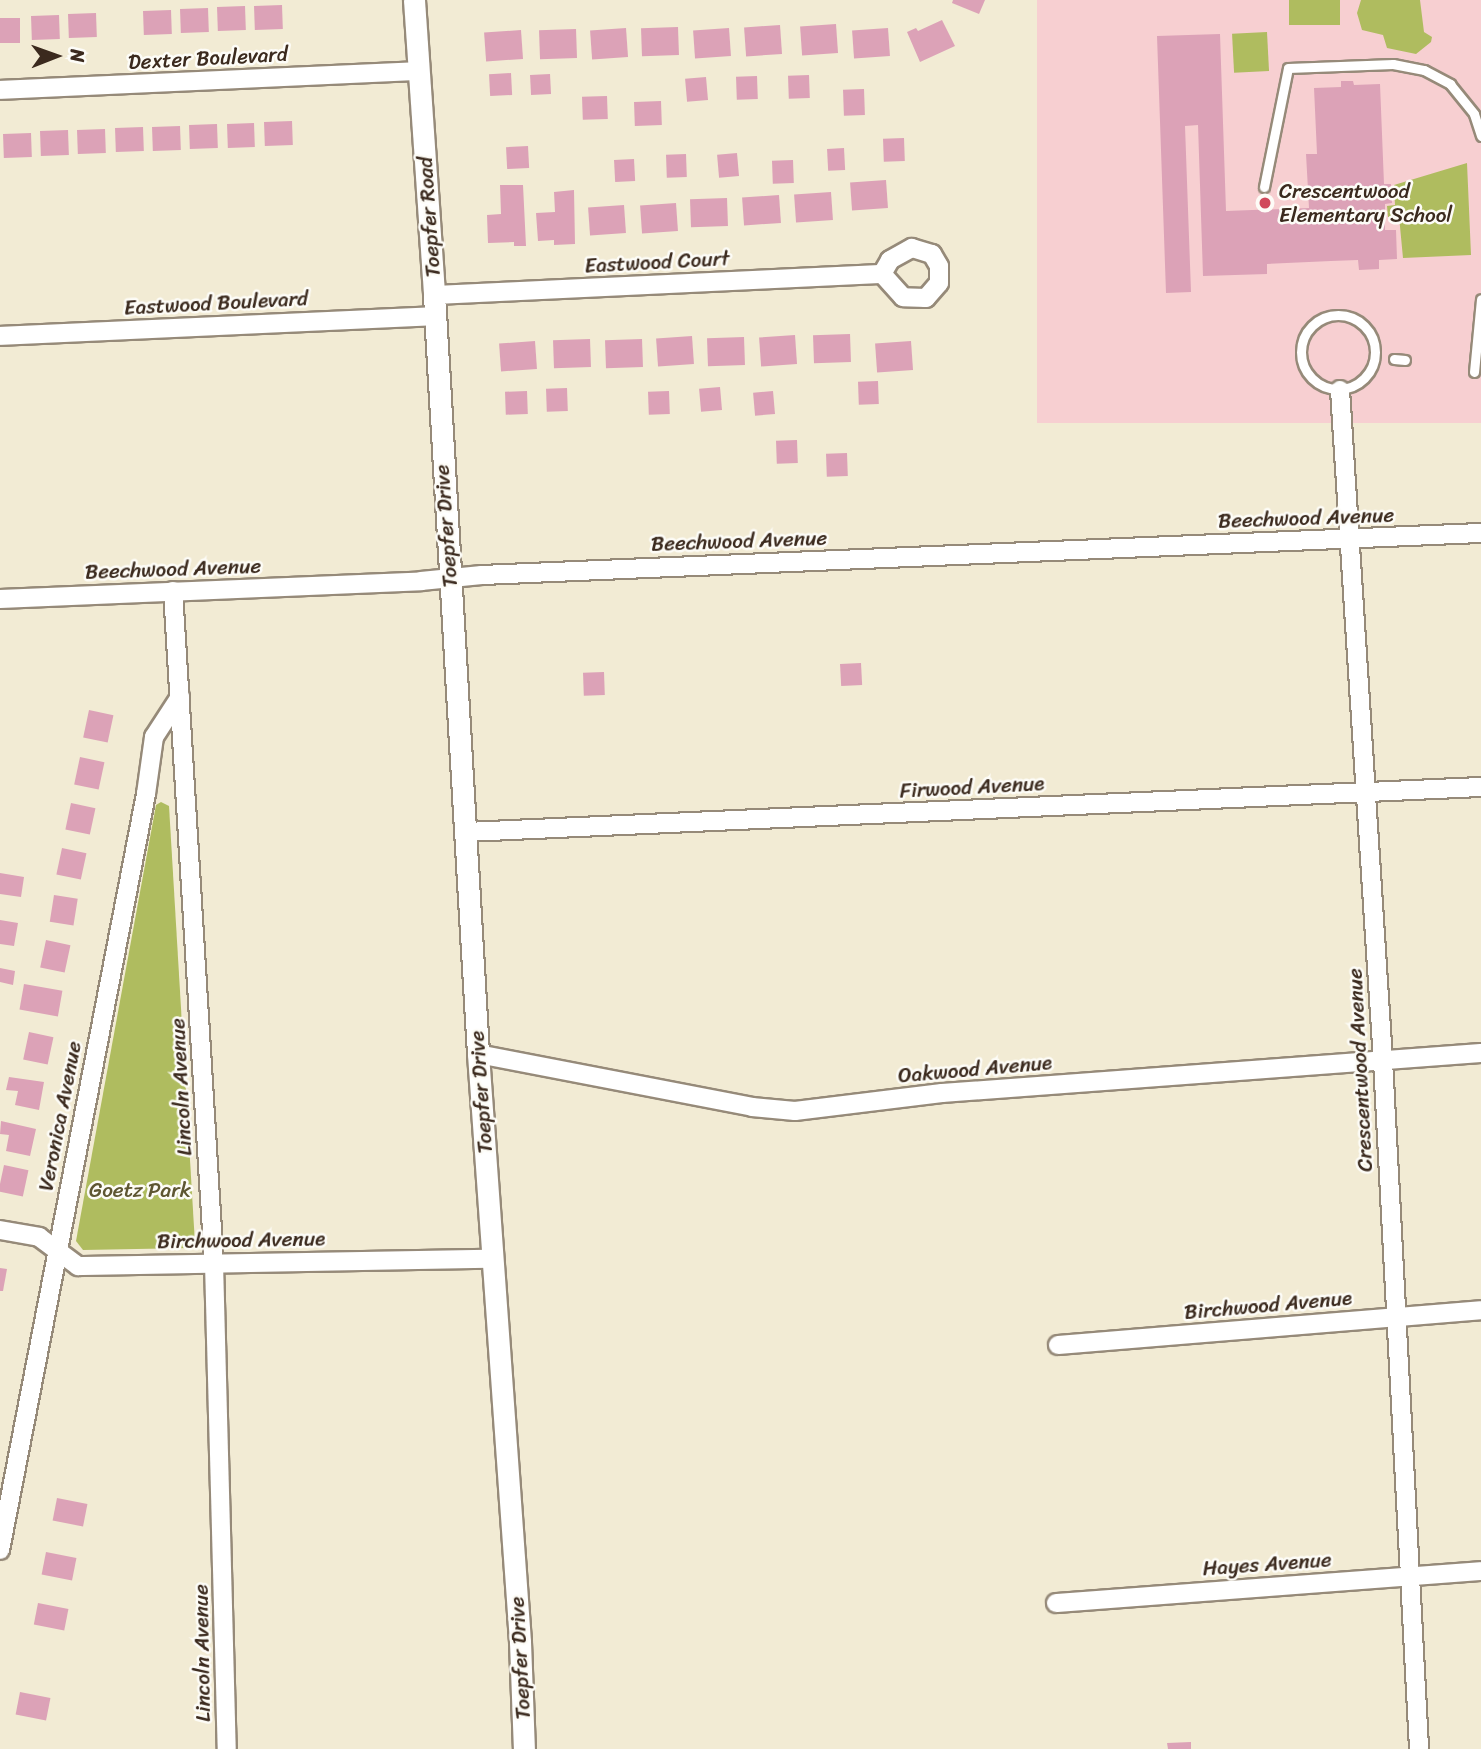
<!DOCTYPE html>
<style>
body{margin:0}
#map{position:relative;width:1481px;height:1749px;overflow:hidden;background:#f2ebd4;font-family:Sriracha,sans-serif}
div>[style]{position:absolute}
.built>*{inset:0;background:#f7cfd1;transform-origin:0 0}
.green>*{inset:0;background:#afbc5f;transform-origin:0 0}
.building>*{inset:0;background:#dca2b7;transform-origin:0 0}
.roads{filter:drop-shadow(2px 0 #968a79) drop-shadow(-2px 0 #968a79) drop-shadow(0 2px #968a79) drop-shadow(0 -2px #968a79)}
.service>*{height:9px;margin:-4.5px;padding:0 4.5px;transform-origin:4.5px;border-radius:4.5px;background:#fff}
.service>.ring{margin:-4.5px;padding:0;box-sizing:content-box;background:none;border:9px solid #fff;border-radius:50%}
.minor>*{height:18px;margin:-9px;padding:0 9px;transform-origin:9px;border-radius:9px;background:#fff}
.tertiary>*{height:21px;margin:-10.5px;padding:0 10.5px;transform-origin:10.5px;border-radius:10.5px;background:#fff}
.dots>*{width:19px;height:19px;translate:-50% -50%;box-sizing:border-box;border:4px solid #fdfcf7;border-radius:50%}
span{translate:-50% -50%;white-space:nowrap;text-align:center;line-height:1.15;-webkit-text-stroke:5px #fdfcf7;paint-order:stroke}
.street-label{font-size:21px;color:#3b2a1e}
.poi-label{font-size:21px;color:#3b2a1e}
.left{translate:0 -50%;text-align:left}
.park-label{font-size:21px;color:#5e5632}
.north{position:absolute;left:21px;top:21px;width:70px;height:70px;-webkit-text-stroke:5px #fdfcf7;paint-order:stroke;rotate:89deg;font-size:19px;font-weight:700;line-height:28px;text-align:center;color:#3b2a1e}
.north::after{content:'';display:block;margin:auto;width:24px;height:32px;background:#3b2a1e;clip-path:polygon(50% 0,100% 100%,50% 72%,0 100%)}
</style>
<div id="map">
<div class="built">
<i style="left:1037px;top:0;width:444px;height:423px"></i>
</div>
<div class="green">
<i style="left:1289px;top:0;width:51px;height:25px"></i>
<i style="clip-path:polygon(1361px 0,1420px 0,1424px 32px,1432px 37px,1431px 42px,1416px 54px,1387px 48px,1383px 35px,1362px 30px,1357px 13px)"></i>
<i style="left:1267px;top:32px;width:39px;height:35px;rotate:87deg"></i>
<i style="clip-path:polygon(1467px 163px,1471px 255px,1403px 258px,1399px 216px,1388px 217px,1387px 206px,1395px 205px,1394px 185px)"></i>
<i style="clip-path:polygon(161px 802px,169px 806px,195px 1244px,190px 1248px,83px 1250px,76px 1241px,156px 805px)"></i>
</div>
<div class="building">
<i style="clip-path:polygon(953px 0,985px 0,979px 14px,952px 3px)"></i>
<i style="left:282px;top:5px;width:24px;height:28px;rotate:88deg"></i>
<i style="left:245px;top:6px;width:24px;height:28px;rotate:88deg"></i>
<i style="left:208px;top:8px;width:24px;height:28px;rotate:88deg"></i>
<i style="left:171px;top:10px;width:24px;height:28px;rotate:88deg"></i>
<i style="left:96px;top:13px;width:24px;height:28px;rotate:88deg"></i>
<i style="left:59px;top:15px;width:24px;height:28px;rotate:88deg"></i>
<i style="left:0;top:18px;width:20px;height:25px"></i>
<i style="clip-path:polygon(942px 20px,955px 46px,920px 62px,907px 32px,916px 28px,918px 31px)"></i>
<i style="left:836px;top:24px;width:29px;height:36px;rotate:86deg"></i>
<i style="left:780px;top:25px;width:29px;height:36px;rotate:86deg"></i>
<i style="left:678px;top:27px;width:28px;height:37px;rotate:88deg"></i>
<i style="left:626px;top:28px;width:29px;height:36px;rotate:86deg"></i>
<i style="left:729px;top:28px;width:28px;height:36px;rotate:86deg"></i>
<i style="left:888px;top:28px;width:28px;height:36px;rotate:86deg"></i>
<i style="left:576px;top:29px;width:29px;height:37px;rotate:88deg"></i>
<i style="left:521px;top:30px;width:29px;height:37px;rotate:86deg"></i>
<i style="clip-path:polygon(1220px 34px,1226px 211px,1309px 208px,1306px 154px,1317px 154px,1314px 88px,1341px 87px,1341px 81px,1353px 81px,1354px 85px,1380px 84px,1384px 184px,1391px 184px,1392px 203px,1385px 204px,1385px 230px,1396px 230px,1397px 259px,1379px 260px,1379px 269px,1359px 270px,1358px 260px,1331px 261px,1267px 264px,1267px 274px,1203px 276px,1198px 125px,1185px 126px,1191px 292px,1166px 293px,1157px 36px)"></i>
<i style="left:511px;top:73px;width:22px;height:22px;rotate:87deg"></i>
<i style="left:550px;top:74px;width:20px;height:20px;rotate:87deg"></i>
<i style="left:809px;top:75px;width:23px;height:21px;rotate:88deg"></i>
<i style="left:757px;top:76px;width:23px;height:21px;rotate:88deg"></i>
<i style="left:706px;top:77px;width:23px;height:21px;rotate:85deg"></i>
<i style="left:864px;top:89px;width:26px;height:21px;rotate:88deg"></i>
<i style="left:607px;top:96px;width:23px;height:25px;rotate:88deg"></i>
<i style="left:661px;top:101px;width:24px;height:27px;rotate:88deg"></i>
<i style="left:292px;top:121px;width:24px;height:28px;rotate:88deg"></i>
<i style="left:254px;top:123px;width:24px;height:27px;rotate:88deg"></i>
<i style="left:217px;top:124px;width:24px;height:28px;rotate:88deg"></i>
<i style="left:180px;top:126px;width:24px;height:28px;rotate:88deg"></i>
<i style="left:143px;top:127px;width:24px;height:28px;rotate:88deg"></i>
<i style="left:105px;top:129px;width:24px;height:28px;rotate:88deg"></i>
<i style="left:68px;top:130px;width:25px;height:28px;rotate:88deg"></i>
<i style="left:31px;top:133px;width:24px;height:28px;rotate:88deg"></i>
<i style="left:904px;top:138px;width:23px;height:21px;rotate:88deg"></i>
<i style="left:528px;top:146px;width:22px;height:22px;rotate:87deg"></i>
<i style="left:844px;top:148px;width:22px;height:17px;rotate:87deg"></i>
<i style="left:737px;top:153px;width:23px;height:20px;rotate:85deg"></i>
<i style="left:686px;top:154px;width:23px;height:20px;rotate:88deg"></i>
<i style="left:634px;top:159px;width:22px;height:20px;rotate:87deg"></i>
<i style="left:793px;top:160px;width:23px;height:21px;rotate:88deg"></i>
<i style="left:886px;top:180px;width:28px;height:36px;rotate:86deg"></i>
<i style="clip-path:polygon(500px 185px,523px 185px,526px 246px,514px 246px,514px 242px,488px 243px,487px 215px,501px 214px)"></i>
<i style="clip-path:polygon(574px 190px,575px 244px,554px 245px,554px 240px,538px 241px,536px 213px,555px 212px,554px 192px)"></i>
<i style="left:831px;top:192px;width:28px;height:37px;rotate:86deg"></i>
<i style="left:779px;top:195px;width:28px;height:37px;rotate:86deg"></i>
<i style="left:727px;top:198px;width:28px;height:37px;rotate:88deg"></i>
<i style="left:676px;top:203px;width:28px;height:36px;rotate:86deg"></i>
<i style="left:624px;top:205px;width:28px;height:36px;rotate:86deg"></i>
<i style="left:850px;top:334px;width:28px;height:37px;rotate:88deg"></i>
<i style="left:795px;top:335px;width:29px;height:36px;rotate:86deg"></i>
<i style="left:692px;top:336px;width:28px;height:36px;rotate:86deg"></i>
<i style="left:744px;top:337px;width:28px;height:37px;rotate:88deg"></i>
<i style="left:590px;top:339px;width:28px;height:37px;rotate:88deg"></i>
<i style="left:642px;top:339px;width:28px;height:37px;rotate:88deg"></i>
<i style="left:535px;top:341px;width:28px;height:36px;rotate:86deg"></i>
<i style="left:911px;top:341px;width:29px;height:36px;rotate:86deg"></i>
<i style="left:878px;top:381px;width:23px;height:20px;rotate:88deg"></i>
<i style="left:720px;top:387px;width:23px;height:21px;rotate:85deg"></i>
<i style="left:567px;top:388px;width:23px;height:21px;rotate:88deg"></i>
<i style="left:527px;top:391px;width:23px;height:22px;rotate:88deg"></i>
<i style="left:669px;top:391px;width:23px;height:21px;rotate:88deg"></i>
<i style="left:773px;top:391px;width:23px;height:20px;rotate:85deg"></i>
<i style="left:797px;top:440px;width:23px;height:21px;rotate:88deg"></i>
<i style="left:847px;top:453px;width:23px;height:21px;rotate:88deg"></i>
<i style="left:861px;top:663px;width:22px;height:21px;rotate:87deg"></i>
<i style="left:604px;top:672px;width:23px;height:21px;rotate:88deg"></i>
<i style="left:89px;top:710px;width:25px;height:28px;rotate:12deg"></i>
<i style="left:80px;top:757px;width:25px;height:28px;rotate:12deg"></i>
<i style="left:71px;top:803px;width:25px;height:27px;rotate:12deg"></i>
<i style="left:62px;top:848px;width:25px;height:27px;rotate:12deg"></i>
<i style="clip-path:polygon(0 873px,24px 877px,21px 897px,0 894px)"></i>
<i style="left:54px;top:895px;width:24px;height:27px;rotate:9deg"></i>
<i style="clip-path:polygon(0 920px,18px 923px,14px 946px,0 944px)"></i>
<i style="left:46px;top:940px;width:25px;height:28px;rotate:12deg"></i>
<i style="clip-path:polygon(0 968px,15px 971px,13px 985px,0 982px)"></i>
<i style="left:24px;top:984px;width:39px;height:26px;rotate:10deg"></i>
<i style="left:29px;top:1032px;width:25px;height:28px;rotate:12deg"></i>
<i style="clip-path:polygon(9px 1077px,44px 1082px,39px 1110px,15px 1105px,18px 1091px,6px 1090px)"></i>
<i style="clip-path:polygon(1px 1121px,36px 1129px,30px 1156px,6px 1151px,9px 1135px,0 1134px)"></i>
<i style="left:4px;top:1165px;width:25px;height:27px;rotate:12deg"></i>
<i style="clip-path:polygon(0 1268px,7px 1269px,3px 1291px,0 1291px)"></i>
<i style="left:57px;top:1498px;width:31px;height:23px;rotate:11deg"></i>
<i style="left:46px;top:1552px;width:31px;height:23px;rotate:11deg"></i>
<i style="left:38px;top:1603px;width:31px;height:22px;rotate:11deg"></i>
<i style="left:20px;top:1692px;width:31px;height:23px;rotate:11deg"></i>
<i style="clip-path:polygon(1191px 1742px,1191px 1749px,1168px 1749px,1167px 1743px)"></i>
</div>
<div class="roads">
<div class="service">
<i style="left:1264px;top:187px;width:121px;rotate:-78.6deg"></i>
<i style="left:1288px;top:68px;width:105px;rotate:-2.2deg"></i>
<i style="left:1393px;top:64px;width:32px;rotate:11deg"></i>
<i style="left:1424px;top:70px;width:30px;rotate:28deg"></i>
<i style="left:1450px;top:84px;width:38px;rotate:51deg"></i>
<i style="left:1474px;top:114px;width:23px;rotate:72deg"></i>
<i class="ring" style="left:1301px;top:315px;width:65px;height:65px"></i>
<i style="left:1394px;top:359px;width:11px;rotate:5deg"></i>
<i style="left:1474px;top:372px;width:73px;rotate:-84.5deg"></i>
</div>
<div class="minor">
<i style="left:0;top:90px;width:418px;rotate:-2.6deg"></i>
<i style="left:912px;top:248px;width:21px;rotate:17deg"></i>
<i style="left:932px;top:254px;width:14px;rotate:60deg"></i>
<i style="left:939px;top:266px;width:17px;rotate:90deg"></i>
<i style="left:939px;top:283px;width:20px;rotate:131deg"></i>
<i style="left:926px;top:298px;width:23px;rotate:-178deg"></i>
<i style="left:903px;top:297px;width:31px;rotate:-132deg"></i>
<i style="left:882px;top:274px;width:16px;rotate:-60deg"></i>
<i style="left:890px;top:260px;width:25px;rotate:-29deg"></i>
<i style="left:434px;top:295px;width:448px;rotate:-2.7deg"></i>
<i style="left:0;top:336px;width:435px;rotate:-2.6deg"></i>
<i style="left:1340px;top:390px;width:672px;rotate:86.33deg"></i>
<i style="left:1383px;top:1061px;width:689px;rotate:87deg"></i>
<i style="left:173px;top:591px;width:673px;rotate:86.51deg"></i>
<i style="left:214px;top:1263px;width:486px;rotate:88.5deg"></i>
<i style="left:0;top:599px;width:421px;rotate:-2.4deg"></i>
<i style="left:421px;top:581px;width:61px;rotate:-5.6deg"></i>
<i style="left:482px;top:575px;width:1000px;rotate:-2.41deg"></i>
<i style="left:466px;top:832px;width:1016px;rotate:-2.54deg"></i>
<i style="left:478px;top:1054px;width:279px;rotate:10.9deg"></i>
<i style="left:752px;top:1107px;width:43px;rotate:5.3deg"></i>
<i style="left:795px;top:1111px;width:148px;rotate:-7deg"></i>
<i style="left:942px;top:1093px;width:540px;rotate:-4.24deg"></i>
<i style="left:0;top:1230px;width:40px;rotate:10deg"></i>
<i style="left:39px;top:1237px;width:49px;rotate:36.6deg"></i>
<i style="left:78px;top:1266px;width:415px;rotate:-1deg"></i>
<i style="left:1058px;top:1345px;width:424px;rotate:-4.7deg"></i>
<i style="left:0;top:1550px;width:770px;rotate:-79.07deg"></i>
<i style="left:146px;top:794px;width:58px;rotate:-82deg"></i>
<i style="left:154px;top:737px;width:48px;rotate:-57deg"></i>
<i style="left:1056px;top:1603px;width:426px;rotate:-4.3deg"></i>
</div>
<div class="tertiary">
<i style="left:414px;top:0;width:296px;rotate:86.1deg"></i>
<i style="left:434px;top:295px;width:760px;rotate:86.68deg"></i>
<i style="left:478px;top:1054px;width:589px;rotate:85.91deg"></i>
<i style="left:520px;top:1642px;width:107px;rotate:87.9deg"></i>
</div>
</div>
<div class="dots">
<i style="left:1265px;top:203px;background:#d1495b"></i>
</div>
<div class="street-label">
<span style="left:208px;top:58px;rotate:-3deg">Dexter Boulevard</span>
<span style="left:429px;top:217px;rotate:-94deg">Toepfer Road</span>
<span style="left:657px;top:262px;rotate:-3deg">Eastwood Court</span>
<span style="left:216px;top:303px;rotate:-3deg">Eastwood Boulevard</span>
<span style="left:1306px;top:518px;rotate:-2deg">Beechwood Avenue</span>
<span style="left:446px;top:526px;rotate:-94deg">Toepfer Drive</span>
<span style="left:739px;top:541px;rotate:-2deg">Beechwood Avenue</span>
<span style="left:173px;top:569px;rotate:-2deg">Beechwood Avenue</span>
<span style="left:972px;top:787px;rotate:-3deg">Firwood Avenue</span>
<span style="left:975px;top:1069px;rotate:-5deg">Oakwood Avenue</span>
<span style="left:1360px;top:1070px;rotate:-93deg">Crescentwood Avenue</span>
<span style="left:181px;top:1087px;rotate:-93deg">Lincoln Avenue</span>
<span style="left:481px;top:1092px;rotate:-94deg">Toepfer Drive</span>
<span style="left:60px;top:1116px;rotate:-79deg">Veronica Avenue</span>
<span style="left:241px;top:1240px;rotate:-1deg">Birchwood Avenue</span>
<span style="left:1268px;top:1305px;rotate:-5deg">Birchwood Avenue</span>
<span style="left:1267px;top:1564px;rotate:-4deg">Hayes Avenue</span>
<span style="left:202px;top:1653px;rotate:-91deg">Lincoln Avenue</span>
<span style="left:520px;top:1658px;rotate:-93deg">Toepfer Drive</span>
</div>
<div class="poi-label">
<span class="left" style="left:1279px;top:203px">Crescentwood<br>Elementary School</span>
</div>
<div class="park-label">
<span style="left:140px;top:1190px">Goetz Park</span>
</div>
<div class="north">N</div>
</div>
